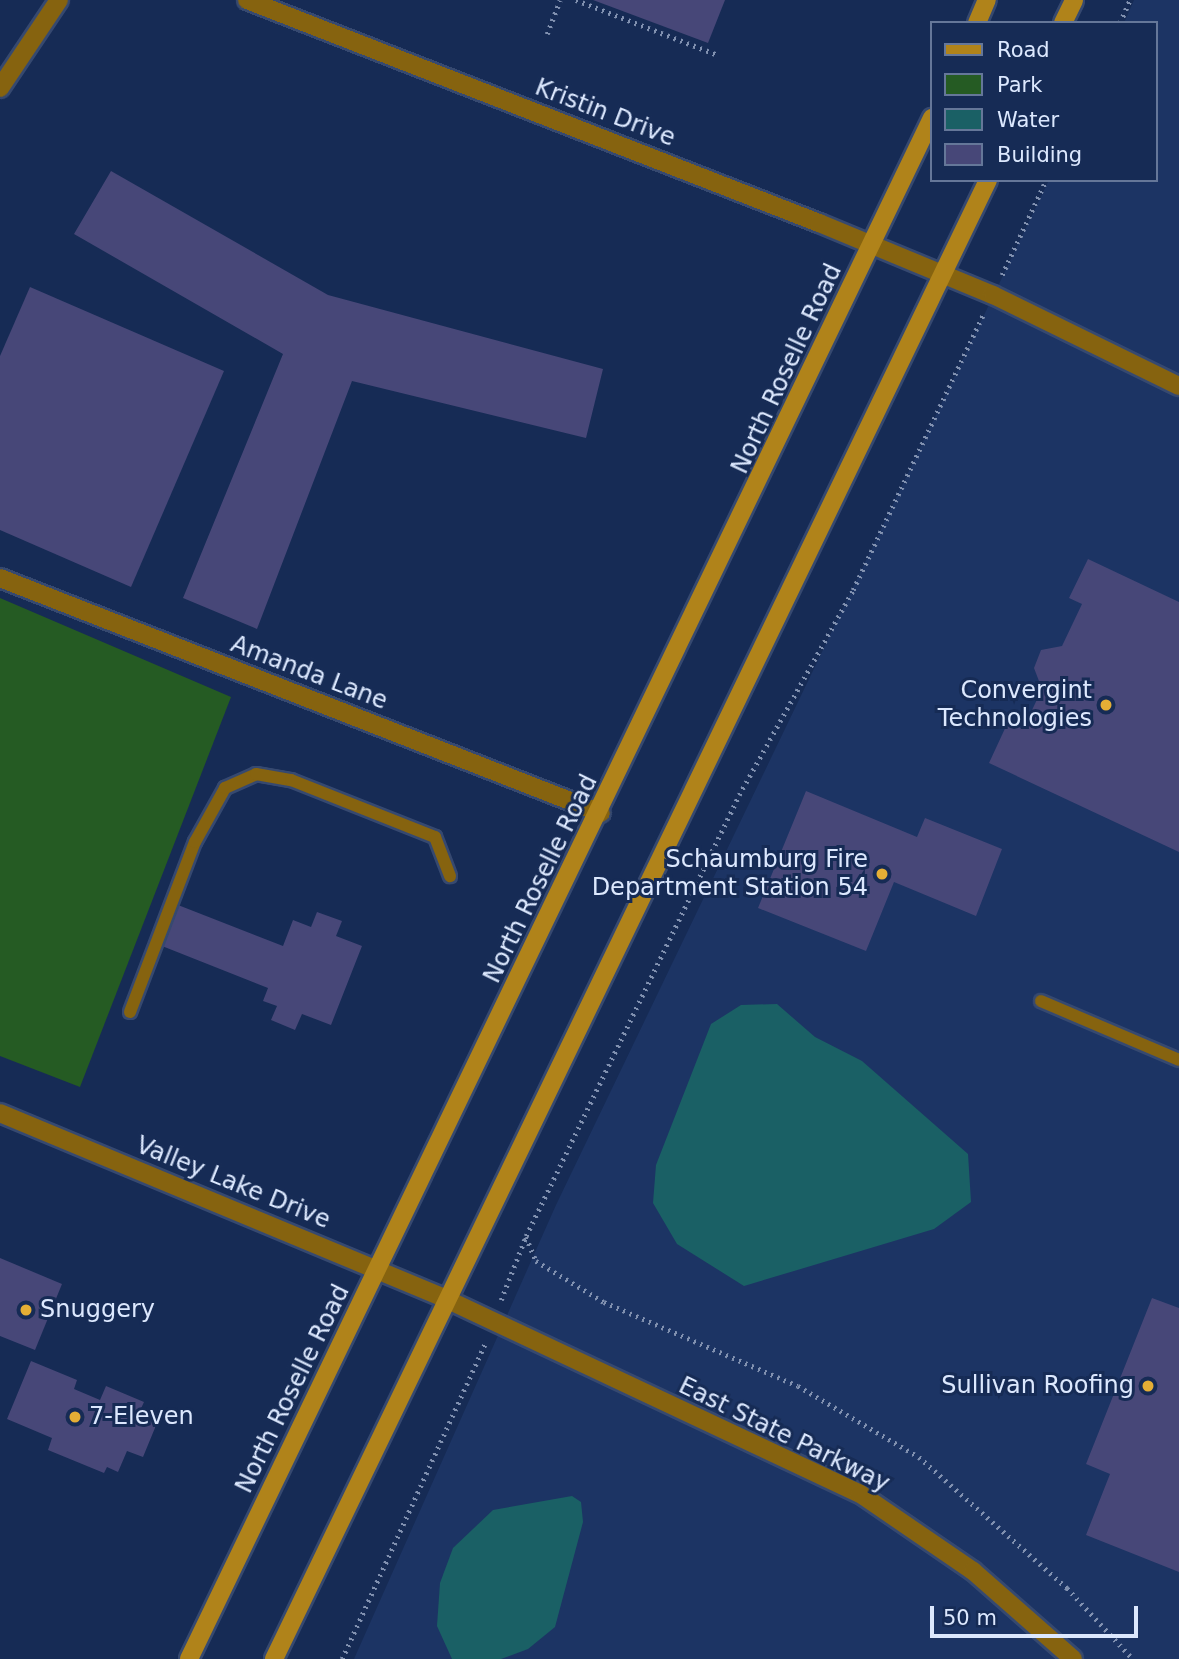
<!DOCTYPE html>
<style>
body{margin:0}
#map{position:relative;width:1179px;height:1659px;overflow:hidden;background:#162b55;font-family:"DejaVu Sans",sans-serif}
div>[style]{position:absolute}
.built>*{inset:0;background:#1c3464}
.green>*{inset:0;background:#255b23}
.water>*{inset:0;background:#1a6065}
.building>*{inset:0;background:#474778}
.path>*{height:4.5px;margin-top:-2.25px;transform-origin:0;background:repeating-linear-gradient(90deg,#8191b0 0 2px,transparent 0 7px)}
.roads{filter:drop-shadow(2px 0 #364970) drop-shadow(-2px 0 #364970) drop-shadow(0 2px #364970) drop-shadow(0 -2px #364970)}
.service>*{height:12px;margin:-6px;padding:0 6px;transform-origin:6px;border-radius:6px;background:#86630f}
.minor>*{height:18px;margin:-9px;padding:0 9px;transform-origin:9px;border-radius:9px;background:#86630f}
.secondary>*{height:18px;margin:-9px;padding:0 9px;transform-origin:9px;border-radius:9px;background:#b0831a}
.dots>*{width:19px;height:19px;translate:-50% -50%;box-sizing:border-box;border:4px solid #162b55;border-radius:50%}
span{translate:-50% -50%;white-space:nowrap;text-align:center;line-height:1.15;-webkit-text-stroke:6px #162b55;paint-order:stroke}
.street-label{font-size:24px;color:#dce8fe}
.poi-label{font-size:24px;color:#dce8fe}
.right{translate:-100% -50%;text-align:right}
.left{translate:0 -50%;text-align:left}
.legend{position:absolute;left:930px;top:21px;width:228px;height:161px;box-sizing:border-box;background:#162b55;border:2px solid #657799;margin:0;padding:9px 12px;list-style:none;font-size:21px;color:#dce8fe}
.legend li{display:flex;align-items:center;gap:14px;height:35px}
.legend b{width:35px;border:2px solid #657799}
.scale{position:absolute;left:930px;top:1606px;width:208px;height:32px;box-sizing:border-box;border:4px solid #dce8fe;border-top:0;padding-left:9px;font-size:21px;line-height:24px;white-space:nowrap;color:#dce8fe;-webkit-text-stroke:5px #162b55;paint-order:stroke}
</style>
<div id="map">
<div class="built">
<i style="clip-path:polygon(1134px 0,1179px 0,1179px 1659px,354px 1659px,556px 1205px,1049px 180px,1156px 180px,1156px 23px,1124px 23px)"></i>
</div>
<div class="green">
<i style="clip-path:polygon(0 598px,231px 697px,80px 1087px,0 1056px)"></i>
</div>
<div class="water">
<i style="clip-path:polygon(777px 1004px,815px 1037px,862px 1061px,968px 1154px,971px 1202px,934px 1229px,744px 1286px,677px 1244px,653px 1203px,656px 1165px,711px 1024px,741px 1005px)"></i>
<i style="clip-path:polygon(572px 1496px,581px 1502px,583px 1522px,555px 1627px,528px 1649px,501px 1659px,452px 1659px,437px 1626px,440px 1583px,453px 1548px,493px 1510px)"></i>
</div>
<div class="building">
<i style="clip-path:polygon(593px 0,725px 0,708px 43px)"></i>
<i style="clip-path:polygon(111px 171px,328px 295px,603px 369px,586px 438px,352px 381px,257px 629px,183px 598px,283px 354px,74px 234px)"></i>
<i style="clip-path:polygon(30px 287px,224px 371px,131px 587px,0 530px,0 356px)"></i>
<i style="clip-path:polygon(1088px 559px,1179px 602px,1179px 852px,989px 763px,1008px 722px,1023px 729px,1042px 689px,1034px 668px,1041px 650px,1062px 646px,1082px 604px,1069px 598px)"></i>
<i style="clip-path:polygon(806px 791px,917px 837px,925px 818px,1002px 849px,976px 916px,894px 882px,866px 951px,758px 908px)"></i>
<i style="clip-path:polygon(178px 905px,283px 946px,293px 920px,311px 927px,317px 912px,342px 921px,336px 936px,362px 946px,331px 1025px,302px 1014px,295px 1030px,271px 1020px,277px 1006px,263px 1001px,268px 988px,162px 946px)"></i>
<i style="clip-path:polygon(0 1258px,62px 1284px,35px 1350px,0 1336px)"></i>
<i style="clip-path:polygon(1152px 1298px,1179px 1308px,1179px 1572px,1086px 1535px,1110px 1474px,1086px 1464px)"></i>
<i style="clip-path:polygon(31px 1361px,77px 1380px,74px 1389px,100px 1400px,106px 1386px,144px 1402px,138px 1415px,157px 1423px,143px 1457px,127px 1451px,118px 1472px,107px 1467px,104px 1473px,48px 1450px,52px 1438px,7px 1419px)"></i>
</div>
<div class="path">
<i style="left:576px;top:0;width:152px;rotate:21.2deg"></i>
<i style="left:1120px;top:23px;width:25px;rotate:-67deg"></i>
<i style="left:547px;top:34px;width:36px;rotate:-69deg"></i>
<i style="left:1002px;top:275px;width:105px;rotate:-65.1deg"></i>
<i style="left:526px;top:1237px;width:26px;rotate:67deg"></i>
<i style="left:536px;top:1261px;width:79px;rotate:31.1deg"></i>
<i style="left:604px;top:1302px;width:211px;rotate:23.4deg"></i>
<i style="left:798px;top:1386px;width:140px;rotate:30.4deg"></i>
<i style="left:919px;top:1457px;width:198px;rotate:41.5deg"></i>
<i style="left:1067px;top:1588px;width:97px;rotate:47.1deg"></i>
<i style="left:501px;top:1300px;width:69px;rotate:-68.7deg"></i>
<i style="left:526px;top:1236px;width:490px;rotate:-64.2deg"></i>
<i style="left:739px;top:795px;width:235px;rotate:-60.9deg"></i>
<i style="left:853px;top:590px;width:304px;rotate:-64.7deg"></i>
<i style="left:342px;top:1659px;width:349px;rotate:-65.6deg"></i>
</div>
<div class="roads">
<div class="service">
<i style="left:1041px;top:1001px;width:150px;rotate:23.1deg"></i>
<i style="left:130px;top:1012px;width:182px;rotate:-69.1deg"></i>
<i style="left:195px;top:842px;width:62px;rotate:-60.9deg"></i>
<i style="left:225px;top:788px;width:34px;rotate:-24deg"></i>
<i style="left:256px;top:774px;width:36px;rotate:10deg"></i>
<i style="left:291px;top:780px;width:155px;rotate:21.6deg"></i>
<i style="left:435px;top:837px;width:42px;rotate:69deg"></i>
</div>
<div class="minor">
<i style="left:247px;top:0;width:614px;rotate:21.3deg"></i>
<i style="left:819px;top:223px;width:188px;rotate:22.5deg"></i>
<i style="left:993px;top:295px;width:207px;rotate:26.1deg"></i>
<i style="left:0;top:88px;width:106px;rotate:-56.2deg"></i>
<i style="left:0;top:578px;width:645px;rotate:21.36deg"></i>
<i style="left:0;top:1113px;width:483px;rotate:22.6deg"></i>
<i style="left:446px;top:1299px;width:456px;rotate:25.2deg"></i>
<i style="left:859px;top:1493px;width:138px;rotate:34.4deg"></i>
<i style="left:973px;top:1571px;width:133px;rotate:41.3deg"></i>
</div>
<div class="secondary">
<i style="left:977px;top:23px;width:25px;rotate:-67deg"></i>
<i style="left:1063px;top:23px;width:25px;rotate:-64deg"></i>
<i style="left:189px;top:1659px;width:1711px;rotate:-64.26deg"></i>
<i style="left:274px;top:1659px;width:1642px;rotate:-64.23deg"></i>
</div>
</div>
<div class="dots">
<i style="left:1106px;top:705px;background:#e4ae35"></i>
<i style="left:882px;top:874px;background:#e4ae35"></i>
<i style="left:26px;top:1310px;background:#e4ae35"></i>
<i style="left:1148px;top:1386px;background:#e4ae35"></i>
<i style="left:75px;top:1417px;background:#e4ae35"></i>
</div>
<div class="street-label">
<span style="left:605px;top:113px;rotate:21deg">Kristin Drive</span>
<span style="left:787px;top:369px;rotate:-65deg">North Roselle Road</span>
<span style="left:309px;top:673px;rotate:21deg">Amanda Lane</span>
<span style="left:541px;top:879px;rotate:-64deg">North Roselle Road</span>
<span style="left:233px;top:1183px;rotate:22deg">Valley Lake Drive</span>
<span style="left:293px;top:1389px;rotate:-64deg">North Roselle Road</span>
<span style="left:784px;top:1435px;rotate:26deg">East State Parkway</span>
</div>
<div class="poi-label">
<span class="right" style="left:1092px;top:705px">Convergint<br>Technologies</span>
<span class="right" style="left:868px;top:874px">Schaumburg Fire<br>Department Station 54</span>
<span class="left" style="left:40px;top:1310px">Snuggery</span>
<span class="right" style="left:1134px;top:1386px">Sullivan Roofing</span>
<span class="left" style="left:89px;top:1417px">7-Eleven</span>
</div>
<ul class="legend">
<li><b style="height:9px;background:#b0831a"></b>Road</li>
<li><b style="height:19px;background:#255b23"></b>Park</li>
<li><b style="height:19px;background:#1a6065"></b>Water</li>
<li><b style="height:19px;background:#474778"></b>Building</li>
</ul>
<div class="scale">50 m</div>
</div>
